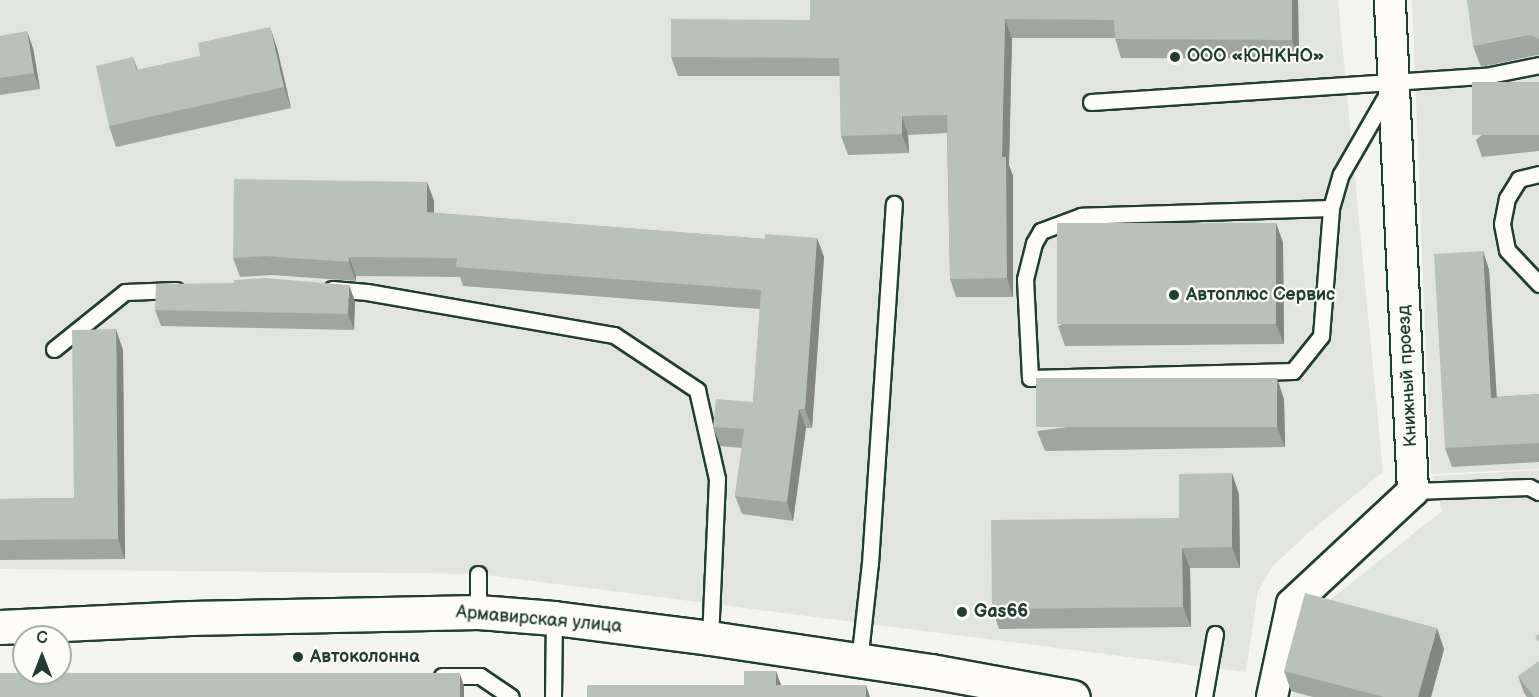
<!DOCTYPE html>
<meta charset="utf-8">
<style>
body{margin:0}
#map{position:relative;width:1539px;height:697px;overflow:hidden;background:#f4f4ef;font-family:"Balsamiq Sans",sans-serif}
div>[style]{position:absolute}
.built>*{inset:0;background:#e2e5df}
.roads{filter:drop-shadow(2px 0 #1f3d34) drop-shadow(-2px 0 #1f3d34) drop-shadow(0 2px #1f3d34) drop-shadow(0 -2px #1f3d34)}
.lane>*{height:15px;margin:-7.5px;padding:0 7.5px;transform-origin:7.5px;border-radius:7.5px;background:#fdfcf7}
.street>*{height:30px;margin:-15px;padding:0 15px;transform-origin:15px;border-radius:15px;background:#fdfcf7}
.secondary>*{height:33px;margin:-16.5px;padding:0 16.5px;transform-origin:16.5px;border-radius:16.5px;background:#fdfcf7}
.wall>*{inset:0;background:#9fa6a1}
.shaded-wall>*{inset:0;background:#828783}
.building>*{inset:0;background:#b9c1bb;transform-origin:0 0}
.dots>*{width:16px;height:16px;translate:-50% -50%;box-sizing:border-box;border:3px solid #fdfcf7;border-radius:50%}
span{translate:-50% -50%;white-space:nowrap;text-align:center;line-height:1.15;-webkit-text-stroke:4.5px #fdfcf7;paint-order:stroke}
.poi-label{font-size:18px;color:#1f3d34;font-weight:700}
.left{translate:0 -50%;text-align:left}
.street-label{font-size:18px;color:#1f3d34}
.north{position:absolute;left:12px;top:625px;width:60px;height:60px;box-sizing:border-box;background:#fdfcf7;border:2px solid #a4b0a9;border-radius:50%;rotate:0deg;font-size:16px;font-weight:700;line-height:24px;text-align:center;color:#1f3d34}
.north::after{content:'';display:block;margin:auto;width:21px;height:27px;background:#1f3d34;clip-path:polygon(50% 0,100% 100%,50% 72%,0 100%)}
</style>
<div id="map">
<div class="built">
<i style="clip-path:polygon(0 0,1338px 0,1383px 472px,1306px 535px,1273px 566px,1258px 591px,1246px 672px,478px 574px,0 569px)"></i>
<i style="clip-path:polygon(1412px 0,1539px 0,1539px 469px,1431px 474px)"></i>
<i style="clip-path:polygon(1539px 470px,1539px 697px,1292px 697px,1312px 614px,1442px 511px,1432px 476px)"></i>
</div>
<div class="roads">
<div class="lane">
<i style="left:1091px;top:102px;width:395px;rotate:-3.8deg"></i>
<i style="left:1485px;top:76px;width:55px;rotate:-11.5deg"></i>
<i style="left:1539px;top:174px;width:21px;rotate:166deg"></i>
<i style="left:1519px;top:179px;width:22px;rotate:122deg"></i>
<i style="left:1507px;top:198px;width:26px;rotate:101deg"></i>
<i style="left:1502px;top:224px;width:26px;rotate:79deg"></i>
<i style="left:1507px;top:250px;width:47px;rotate:46.7deg"></i>
<i style="left:1331px;top:208px;width:250px;rotate:178.2deg"></i>
<i style="left:1081px;top:216px;width:43px;rotate:159.4deg"></i>
<i style="left:1041px;top:231px;width:14px;rotate:120deg"></i>
<i style="left:1034px;top:243px;width:37px;rotate:104deg"></i>
<i style="left:1025px;top:279px;width:99px;rotate:87.1deg"></i>
<i style="left:1030px;top:378px;width:263px;rotate:-1.5deg"></i>
<i style="left:1293px;top:371px;width:45px;rotate:-51.3deg"></i>
<i style="left:1321px;top:336px;width:128px;rotate:-85.5deg"></i>
<i style="left:1331px;top:208px;width:35px;rotate:-74deg"></i>
<i style="left:1341px;top:174px;width:96px;rotate:-60deg"></i>
<i style="left:332px;top:289px;width:35px;rotate:5deg"></i>
<i style="left:367px;top:292px;width:251px;rotate:9.9deg"></i>
<i style="left:614px;top:335px;width:100px;rotate:33.5deg"></i>
<i style="left:697px;top:390px;width:91px;rotate:77.3deg"></i>
<i style="left:717px;top:479px;width:159px;rotate:92.5deg"></i>
<i style="left:54px;top:349px;width:91px;rotate:-38.8deg"></i>
<i style="left:125px;top:292px;width:51px;rotate:-2.2deg"></i>
<i style="left:1413px;top:491px;width:116px;rotate:-2deg"></i>
<i style="left:1529px;top:487px;width:11px;rotate:27deg"></i>
<i style="left:478px;top:574px;width:38px;rotate:90deg"></i>
<i style="left:859px;top:662px;width:100px;rotate:-83.7deg"></i>
<i style="left:870px;top:563px;width:360px;rotate:-86.2deg"></i>
<i style="left:442px;top:676px;width:38px"></i>
<i style="left:480px;top:676px;width:37px;rotate:34deg"></i>
<i style="left:553px;top:697px;width:79px;rotate:-89.3deg"></i>
<i style="left:1204px;top:697px;width:64px;rotate:-80.1deg"></i>
</div>
<div class="street">
<i style="left:1272px;top:697px;width:95px;rotate:-77.9deg"></i>
<i style="left:1292px;top:604px;width:166px;rotate:-43deg"></i>
<i style="left:1413px;top:491px;width:492px;rotate:-92.7deg"></i>
</div>
<div class="secondary">
<i style="left:0;top:627px;width:190px;rotate:-2.7deg"></i>
<i style="left:190px;top:618px;width:288px;rotate:-1.2deg"></i>
<i style="left:478px;top:612px;width:76px;rotate:4.5deg"></i>
<i style="left:554px;top:618px;width:157px;rotate:7.3deg"></i>
<i style="left:710px;top:638px;width:223px;rotate:8.5deg"></i>
<i style="left:931px;top:671px;width:144px;rotate:10.4deg"></i>
</div>
</div>
<div class="wall">
<i style="clip-path:polygon(810px 0,1298px 0,1299px 59px,1121px 58px,1115px 38px,1012px 38px,1009px 165px,1013px 176px,1013px 297px,956px 297px,950px 279px,947px 133px,908px 135px,909px 153px,848px 155px,841px 136px,840px 76px,678px 76px,671px 57px,810px 20px)"></i>
<i style="clip-path:polygon(1539px 0,1539px 56px,1537px 55px,1481px 67px,1473px 46px)"></i>
<i style="clip-path:polygon(0 36px,33px 48px,40px 89px,0 95px)"></i>
<i style="clip-path:polygon(277px 48px,291px 108px,116px 147px,109px 126px,133px 57px,138px 70px)"></i>
<i style="clip-path:polygon(1539px 82px,1539px 151px,1482px 157px,1476px 140px)"></i>
<i style="clip-path:polygon(427px 182px,434px 201px,434px 213px,765px 239px,817px 238px,824px 257px,812px 428px,806px 428px,793px 521px,742px 514px,735px 496px,742px 448px,720px 446px,713px 427px,753px 402px,760px 309px,463px 286px,460px 277px,356px 276px,356px 281px,272px 275px,240px 277px,233px 258px)"></i>
<i style="clip-path:polygon(1276px 223px,1283px 243px,1284px 344px,1065px 346px,1058px 326px)"></i>
<i style="clip-path:polygon(1483px 251px,1489px 270px,1496px 397px,1539px 394px,1539px 462px,1452px 467px,1445px 448px)"></i>
<i style="clip-path:polygon(355px 301px,354px 330px,161px 326px,155px 310px)"></i>
<i style="clip-path:polygon(123px 350px,125px 559px,0 560px,0 499px,74px 498px)"></i>
<i style="clip-path:polygon(1284px 399px,1285px 447px,1045px 451px,1037px 431px)"></i>
<i style="clip-path:polygon(1239px 494px,1240px 568px,1190px 568px,1191px 627px,999px 629px,992px 609px,1179px 518px)"></i>
<i style="clip-path:polygon(1444px 649px,1431px 697px,1313px 697px,1291px 691px,1284px 671px)"></i>
<i style="clip-path:polygon(1518px 676px,1539px 697px,1527px 697px,1524px 693px)"></i>
</div>
<div class="shaded-wall">
<i style="clip-path:polygon(1292px 0,1298px 0,1299px 59px,1292px 40px)"></i>
<i style="clip-path:polygon(1005px 19px,1012px 38px,1009px 165px,1013px 176px,1013px 297px,1007px 278px,1002px 157px)"></i>
<i style="clip-path:polygon(270px 27px,277px 48px,291px 108px,284px 87px)"></i>
<i style="clip-path:polygon(27px 31px,33px 48px,40px 89px,34px 73px)"></i>
<i style="clip-path:polygon(902px 116px,908px 135px,909px 153px,902px 134px)"></i>
<i style="clip-path:polygon(427px 182px,434px 201px,434px 231px,427px 212px)"></i>
<i style="clip-path:polygon(1276px 223px,1283px 243px,1284px 344px,1276px 324px)"></i>
<i style="clip-path:polygon(817px 238px,824px 257px,812px 428px,805px 409px)"></i>
<i style="clip-path:polygon(1483px 251px,1489px 270px,1498px 416px,1491px 398px)"></i>
<i style="clip-path:polygon(349px 257px,356px 276px,356px 281px,349px 262px)"></i>
<i style="clip-path:polygon(349px 285px,355px 301px,354px 330px,348px 314px)"></i>
<i style="clip-path:polygon(116px 329px,123px 350px,125px 559px,118px 539px)"></i>
<i style="clip-path:polygon(1277px 378px,1284px 399px,1285px 447px,1277px 427px)"></i>
<i style="clip-path:polygon(799px 409px,806px 428px,793px 521px,787px 502px)"></i>
<i style="clip-path:polygon(1232px 473px,1239px 494px,1240px 568px,1232px 547px)"></i>
<i style="clip-path:polygon(1182px 548px,1190px 568px,1191px 627px,1183px 607px)"></i>
<i style="clip-path:polygon(1437px 628px,1444px 649px,1431px 697px,1418px 697px)"></i>
<i style="clip-path:polygon(776px 671px,782px 687px,776px 685px)"></i>
<i style="clip-path:polygon(460px 674px,464px 686px,464px 697px,460px 697px)"></i>
<i style="clip-path:polygon(866px 685px,870px 697px,866px 697px)"></i>
</div>
<div class="building">
<i style="clip-path:polygon(810px 0,1292px 0,1292px 40px,1115px 39px,1114px 20px,1005px 19px,1002px 157px,1006px 157px,1007px 278px,950px 279px,947px 115px,902px 116px,902px 134px,841px 136px,839px 58px,671px 57px,671px 19px,810px 20px)"></i>
<i style="clip-path:polygon(1467px 0,1539px 0,1539px 39px,1530px 35px,1473px 46px)"></i>
<i style="clip-path:polygon(270px 27px,284px 87px,109px 126px,96px 66px,133px 57px,136px 70px,200px 56px,198px 43px)"></i>
<i style="clip-path:polygon(27px 31px,34px 73px,0 78px,0 36px)"></i>
<i style="left:1539px;top:82px;width:53px;height:67px;rotate:90deg"></i>
<i style="clip-path:polygon(234px 179px,427px 182px,427px 212px,765px 239px,765px 234px,817px 238px,805px 409px,799px 409px,787px 502px,735px 496px,744px 429px,713px 427px,716px 399px,753px 402px,761px 290px,456px 267px,457px 258px,349px 257px,349px 262px,265px 256px,233px 258px)"></i>
<i style="left:1276px;top:223px;width:101px;height:219px;rotate:90deg"></i>
<i style="clip-path:polygon(1483px 251px,1491px 398px,1539px 394px,1539px 443px,1445px 448px,1434px 254px)"></i>
<i style="clip-path:polygon(265px 278px,349px 285px,348px 314px,155px 310px,156px 284px,234px 283px,234px 280px)"></i>
<i style="clip-path:polygon(116px 329px,118px 539px,0 540px,0 499px,74px 498px,72px 330px)"></i>
<i style="left:1277px;top:378px;width:49px;height:241px;rotate:90deg"></i>
<i style="clip-path:polygon(1232px 473px,1232px 547px,1182px 548px,1183px 607px,992px 609px,991px 520px,1179px 518px,1179px 474px)"></i>
<i style="clip-path:polygon(1305px 593px,1437px 628px,1418px 697px,1384px 697px,1284px 671px)"></i>
<i style="clip-path:polygon(1539px 634px,1539px 642px,1535px 637px)"></i>
<i style="clip-path:polygon(1539px 661px,1539px 697px,1534px 697px,1518px 676px)"></i>
<i style="clip-path:polygon(744px 671px,776px 671px,776px 685px,866px 685px,866px 697px,587px 697px,587px 685px,744px 685px)"></i>
<i style="left:0;top:673px;width:460px;height:24px"></i>
</div>
<div class="dots">
<i style="left:1175px;top:57px;background:#1f3d34"></i>
<i style="left:1174px;top:295px;background:#1f3d34"></i>
<i style="left:962px;top:612px;background:#1f3d34"></i>
<i style="left:298px;top:657px;background:#1f3d34"></i>
</div>
<div class="poi-label">
<span class="left" style="left:1187px;top:57px">ООО «ЮНКНО»</span>
<span class="left" style="left:1186px;top:295px">Автоплюс Сервис</span>
<span class="left" style="left:974px;top:612px">Gas66</span>
<span class="left" style="left:310px;top:657px">Автоколонна</span>
</div>
<div class="street-label">
<span style="left:1408px;top:376px;rotate:-93deg">Книжный проезд</span>
<span style="left:539px;top:620px;rotate:5deg">Армавирская улица</span>
</div>
<div class="north">С</div>
</div>
